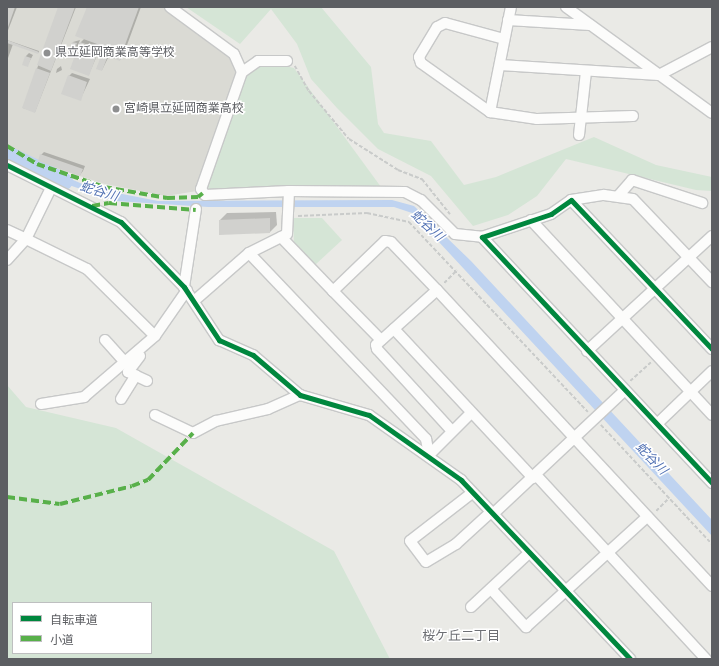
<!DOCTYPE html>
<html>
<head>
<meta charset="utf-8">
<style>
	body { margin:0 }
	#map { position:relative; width:719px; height:666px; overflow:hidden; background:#eaeae6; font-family:"Public Sans","Noto Sans JP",sans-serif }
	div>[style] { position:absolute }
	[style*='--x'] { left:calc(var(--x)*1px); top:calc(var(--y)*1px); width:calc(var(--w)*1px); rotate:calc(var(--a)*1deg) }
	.education>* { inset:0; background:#dadad4 }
	.green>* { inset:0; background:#d5e5d6 }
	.water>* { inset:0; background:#bfd3f0 }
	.shadow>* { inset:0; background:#0003 }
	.river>* { height:17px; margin:-8.5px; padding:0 8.5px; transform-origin:8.5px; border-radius:8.5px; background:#bfd3f0 }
	.building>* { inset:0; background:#d1d1ce }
	.path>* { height:1.5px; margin-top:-0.75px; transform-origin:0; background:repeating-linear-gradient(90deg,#c9cbca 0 4px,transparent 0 6px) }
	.roads { filter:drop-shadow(1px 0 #c7c8c8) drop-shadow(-1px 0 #c7c8c8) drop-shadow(0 1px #c7c8c8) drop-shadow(0 -1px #c7c8c8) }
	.minor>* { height:10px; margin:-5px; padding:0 5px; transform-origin:5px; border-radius:5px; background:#fcfcfb }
	.quiet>* { height:4px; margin-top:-2px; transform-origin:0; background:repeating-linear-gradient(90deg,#58b04a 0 8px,transparent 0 12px) }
	.cycleway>* { height:5px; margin:-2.5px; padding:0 2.5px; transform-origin:2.5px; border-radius:2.5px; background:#00873e }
	.dots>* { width:11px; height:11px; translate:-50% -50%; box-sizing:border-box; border:2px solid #fff; border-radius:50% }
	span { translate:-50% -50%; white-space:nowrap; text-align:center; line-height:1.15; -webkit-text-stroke:3px #fff; paint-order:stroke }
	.poi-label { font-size:12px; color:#5c5e62 }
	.left { translate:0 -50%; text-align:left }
	.water-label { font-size:13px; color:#5272b4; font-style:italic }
	.neighbourhood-label { font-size:13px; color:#6d6f74 }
	.frame { position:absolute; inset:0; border:8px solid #5c5e62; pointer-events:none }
	.legend { position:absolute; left:12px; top:602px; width:140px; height:52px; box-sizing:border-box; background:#fff; border:1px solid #bebfc0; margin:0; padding:5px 7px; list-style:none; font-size:12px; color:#5c5e62 }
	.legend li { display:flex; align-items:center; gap:8px; height:20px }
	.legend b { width:20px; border:1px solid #bebfc0 }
</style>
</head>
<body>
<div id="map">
	<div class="education">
		<div style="clip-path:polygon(7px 7px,164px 7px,230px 57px,238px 74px,197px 191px,166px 196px,105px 184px,38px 163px,7px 144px)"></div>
	</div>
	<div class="green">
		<div style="clip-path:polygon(186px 7px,321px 7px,371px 67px,378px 124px,384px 133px,431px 141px,464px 185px,496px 177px,594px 137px,656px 165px,712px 177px,712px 191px,696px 190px,566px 159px,537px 196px,508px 215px,473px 226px,431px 176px,378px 149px,337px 108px,311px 79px,297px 44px,271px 9px,240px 44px)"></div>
		<div style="clip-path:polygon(272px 63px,294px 68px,381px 187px,210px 190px,206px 185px,245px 72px)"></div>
		<div style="clip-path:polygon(293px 218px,322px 218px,342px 240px,315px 265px,294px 244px)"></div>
		<div style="clip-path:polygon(evenodd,7px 385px,26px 407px,116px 428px,334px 551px,390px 659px,7px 659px,7px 385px,13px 603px,151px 603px,151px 653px,13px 653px,13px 603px)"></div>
	</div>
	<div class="water">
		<div style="clip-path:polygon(7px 152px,92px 188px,158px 201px,392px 200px,414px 206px,471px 261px,712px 520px,712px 536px,412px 213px,394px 207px,208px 207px,116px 201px,60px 182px)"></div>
	</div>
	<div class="shadow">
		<div style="clip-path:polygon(7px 7px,17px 7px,7px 33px)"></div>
		<div style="clip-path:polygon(59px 7px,76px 7px,35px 112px,23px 108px)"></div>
		<div style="clip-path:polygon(87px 7px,141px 7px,123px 56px,120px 60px,109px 56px,102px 70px,101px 57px,113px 48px,102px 44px,89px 74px,78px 50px,69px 55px,73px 42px,80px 40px,78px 45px,85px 38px)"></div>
		<div style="clip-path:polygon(7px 40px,39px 51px,39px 53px,13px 44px,7px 61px)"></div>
		<div style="clip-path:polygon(29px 53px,33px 55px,27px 66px,26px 56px)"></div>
		<div style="clip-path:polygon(61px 66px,62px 70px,56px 73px,57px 69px)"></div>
		<div style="clip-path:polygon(72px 73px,90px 79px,80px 100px,69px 76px)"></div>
		<div style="clip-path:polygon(44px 152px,85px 166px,83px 171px,80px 175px,41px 155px)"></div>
		<div style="clip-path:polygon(276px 212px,277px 225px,270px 232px,220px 220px,227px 213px)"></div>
	</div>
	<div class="river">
		<div style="--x:7;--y:154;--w:63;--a:25.3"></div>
	</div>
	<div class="building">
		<div style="clip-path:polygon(7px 7px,15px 7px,7px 30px)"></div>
		<div style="clip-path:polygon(58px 7px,75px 7px,51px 71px,37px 65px)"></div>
		<div style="clip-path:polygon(87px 7px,139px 7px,122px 53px,75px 36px)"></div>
		<div style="clip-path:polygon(7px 40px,39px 52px,38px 54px,7px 43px)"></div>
		<div style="clip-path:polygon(72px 42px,77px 43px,72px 57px,67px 56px)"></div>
		<div style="clip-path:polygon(80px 42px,99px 49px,89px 76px,70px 69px)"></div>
		<div style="clip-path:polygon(109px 51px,122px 56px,120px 61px,107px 56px)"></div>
		<div style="clip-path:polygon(25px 56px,31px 58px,28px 67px,22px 65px)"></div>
		<div style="clip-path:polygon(101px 56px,107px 58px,102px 71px,96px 69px)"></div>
		<div style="clip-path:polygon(36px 68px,50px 73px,35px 113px,22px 108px)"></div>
		<div style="clip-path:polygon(68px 75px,87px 82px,81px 101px,61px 94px)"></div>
		<div style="clip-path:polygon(40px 154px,83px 169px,80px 176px,38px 161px)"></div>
		<div style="clip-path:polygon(270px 218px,270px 233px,219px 235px,219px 220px)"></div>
	</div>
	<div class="path">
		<div style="--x:295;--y:66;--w:29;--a:61"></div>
		<div style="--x:309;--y:91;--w:62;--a:50.2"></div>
		<div style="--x:349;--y:139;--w:58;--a:32.3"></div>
		<div style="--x:398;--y:170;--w:26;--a:21"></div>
		<div style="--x:422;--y:179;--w:45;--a:51.3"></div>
		<div style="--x:298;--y:216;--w:69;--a:-2.5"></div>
		<div style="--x:367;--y:213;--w:43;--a:12.1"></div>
		<div style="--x:409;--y:222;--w:261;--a:46.7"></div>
		<div style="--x:444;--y:283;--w:18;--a:-45"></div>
		<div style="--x:630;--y:381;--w:28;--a:-42"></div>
		<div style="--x:601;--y:425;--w:163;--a:47"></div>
		<div style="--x:656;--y:511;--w:18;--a:-45"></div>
	</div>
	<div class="roads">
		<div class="minor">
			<div style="--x:170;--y:7;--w:79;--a:36.3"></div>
			<div style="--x:234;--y:54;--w:20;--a:66"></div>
			<div style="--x:566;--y:7;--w:180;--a:36"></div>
			<div style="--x:508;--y:20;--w:82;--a:3.5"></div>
			<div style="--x:504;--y:39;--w:61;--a:-164.8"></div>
			<div style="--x:445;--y:23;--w:9;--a:153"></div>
			<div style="--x:437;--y:27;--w:35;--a:121"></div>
			<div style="--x:419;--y:57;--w:6;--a:72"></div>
			<div style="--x:421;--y:63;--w:85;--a:35.4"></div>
			<div style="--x:490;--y:112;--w:48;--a:8.5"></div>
			<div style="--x:537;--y:119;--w:96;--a:-1.8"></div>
			<div style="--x:287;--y:61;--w:29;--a:180"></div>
			<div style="--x:258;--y:61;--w:19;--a:145"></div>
			<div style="--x:242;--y:72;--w:124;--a:109.3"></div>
			<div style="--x:201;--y:189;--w:7;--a:56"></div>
			<div style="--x:205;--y:195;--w:84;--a:-2.7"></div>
			<div style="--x:289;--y:191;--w:116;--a:0.5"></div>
			<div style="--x:405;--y:192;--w:18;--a:27"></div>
			<div style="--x:421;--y:200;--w:48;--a:45"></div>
			<div style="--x:455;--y:234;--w:27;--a:6"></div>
			<div style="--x:500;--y:65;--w:159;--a:3.6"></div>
			<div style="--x:659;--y:75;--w:60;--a:-27.8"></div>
			<div style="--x:490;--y:112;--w:107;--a:-78.7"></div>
			<div style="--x:579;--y:135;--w:63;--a:-83.7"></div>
			<div style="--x:7;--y:165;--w:127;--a:26.6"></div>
			<div style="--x:121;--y:222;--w:91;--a:45.9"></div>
			<div style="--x:184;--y:287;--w:64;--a:56.6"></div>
			<div style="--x:219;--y:340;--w:37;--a:24"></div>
			<div style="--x:253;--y:355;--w:62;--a:40.4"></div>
			<div style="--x:300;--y:395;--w:72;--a:16.2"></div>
			<div style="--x:369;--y:415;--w:113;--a:35.2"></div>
			<div style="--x:461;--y:480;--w:246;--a:46.6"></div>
			<div style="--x:619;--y:195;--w:20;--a:-49"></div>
			<div style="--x:632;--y:180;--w:74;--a:18.2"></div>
			<div style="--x:571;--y:200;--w:33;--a:-9"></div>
			<div style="--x:604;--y:195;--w:29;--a:8"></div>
			<div style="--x:633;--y:199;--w:115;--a:46.4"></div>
			<div style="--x:531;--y:220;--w:266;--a:47.1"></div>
			<div style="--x:7;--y:230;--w:21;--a:25"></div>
			<div style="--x:26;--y:239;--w:57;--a:-63.9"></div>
			<div style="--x:281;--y:237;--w:75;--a:46.1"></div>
			<div style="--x:249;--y:253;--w:257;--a:46.4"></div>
			<div style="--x:426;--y:439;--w:16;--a:79"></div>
			<div style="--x:7;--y:260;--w:28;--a:-48"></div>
			<div style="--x:26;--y:239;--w:68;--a:26.2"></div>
			<div style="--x:87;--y:269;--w:95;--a:44.6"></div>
			<div style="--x:155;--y:336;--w:56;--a:-55.2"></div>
			<div style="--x:184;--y:287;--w:79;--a:-81.3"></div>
			<div style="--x:437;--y:290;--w:404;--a:47.1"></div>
			<div style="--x:194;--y:301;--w:73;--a:-41.1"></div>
			<div style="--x:249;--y:253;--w:42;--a:-26.6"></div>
			<div style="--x:287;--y:234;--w:43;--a:-87.3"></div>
			<div style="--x:394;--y:329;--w:204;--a:47"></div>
			<div style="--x:105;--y:340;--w:31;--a:48"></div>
			<div style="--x:381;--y:340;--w:69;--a:-134.4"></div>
			<div style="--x:333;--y:291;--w:72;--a:-43.9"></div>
			<div style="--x:385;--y:241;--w:6;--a:9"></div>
			<div style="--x:391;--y:242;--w:66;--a:46.2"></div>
			<div style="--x:437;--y:290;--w:82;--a:138"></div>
			<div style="--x:376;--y:345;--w:4;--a:76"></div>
			<div style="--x:377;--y:349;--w:110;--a:47.6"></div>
			<div style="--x:712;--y:349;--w:205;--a:-133.4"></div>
			<div style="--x:571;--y:200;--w:24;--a:145"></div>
			<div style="--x:551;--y:214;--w:73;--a:161.6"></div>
			<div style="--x:482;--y:237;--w:337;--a:46.9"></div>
			<div style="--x:587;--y:351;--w:170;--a:-42.6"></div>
			<div style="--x:140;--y:356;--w:20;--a:127"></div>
			<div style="--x:128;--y:372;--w:21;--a:25"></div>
			<div style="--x:121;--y:399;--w:28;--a:-58"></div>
			<div style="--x:41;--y:404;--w:44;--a:-9.2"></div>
			<div style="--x:84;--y:397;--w:94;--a:-40.7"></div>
			<div style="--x:155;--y:415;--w:42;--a:25.3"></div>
			<div style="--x:193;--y:433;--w:26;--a:-28"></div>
			<div style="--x:216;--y:421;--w:53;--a:-13"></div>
			<div style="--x:268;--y:409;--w:35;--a:-24"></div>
			<div style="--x:657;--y:424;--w:76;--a:-43.9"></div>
			<div style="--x:429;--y:455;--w:59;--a:-45"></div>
			<div style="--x:536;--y:475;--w:251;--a:47.3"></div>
			<div style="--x:472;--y:493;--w:78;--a:142.3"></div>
			<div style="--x:410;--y:541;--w:26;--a:53"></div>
			<div style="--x:426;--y:562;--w:35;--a:-31"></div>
			<div style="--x:456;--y:544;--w:47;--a:-42.4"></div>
			<div style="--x:493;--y:514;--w:181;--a:-43.2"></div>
			<div style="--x:491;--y:589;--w:52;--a:47.4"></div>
			<div style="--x:526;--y:627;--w:164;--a:-42.3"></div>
			<div style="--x:471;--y:607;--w:79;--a:-43"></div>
		</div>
	</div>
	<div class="quiet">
		<div style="--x:7;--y:146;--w:35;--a:31"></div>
		<div style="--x:37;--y:164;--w:71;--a:18.9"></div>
		<div style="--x:104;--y:187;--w:64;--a:9.9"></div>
		<div style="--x:167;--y:198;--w:31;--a:-2"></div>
		<div style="--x:198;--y:197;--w:6;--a:-39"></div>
		<div style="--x:92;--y:206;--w:17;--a:-10"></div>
		<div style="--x:109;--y:203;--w:87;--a:4.6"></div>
		<div style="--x:7;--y:497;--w:53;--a:7.5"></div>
		<div style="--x:60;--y:504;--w:74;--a:-14"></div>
		<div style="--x:132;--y:486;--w:17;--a:-21"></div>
		<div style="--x:148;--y:480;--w:65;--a:-46.2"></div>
	</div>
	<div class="cycleway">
		<div style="--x:7;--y:165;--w:127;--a:26.6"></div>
		<div style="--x:121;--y:222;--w:91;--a:45.9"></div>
		<div style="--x:184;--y:287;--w:64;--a:56.6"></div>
		<div style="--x:219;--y:340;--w:37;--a:24"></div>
		<div style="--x:253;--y:355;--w:62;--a:40.4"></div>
		<div style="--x:300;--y:395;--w:72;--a:16.2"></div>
		<div style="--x:369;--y:415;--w:113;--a:35.2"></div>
		<div style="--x:461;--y:480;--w:246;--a:46.6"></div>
		<div style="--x:712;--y:349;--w:205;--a:-133.4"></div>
		<div style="--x:571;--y:200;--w:24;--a:145"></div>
		<div style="--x:551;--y:214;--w:73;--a:161.6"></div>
		<div style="--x:482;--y:237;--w:337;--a:46.9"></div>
	</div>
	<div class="dots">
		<div style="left:47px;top:53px;background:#8e8f90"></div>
		<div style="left:116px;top:109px;background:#8e8f90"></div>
	</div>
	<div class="poi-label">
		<span class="left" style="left:55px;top:53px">県立延岡商業高等学校</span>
		<span class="left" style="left:124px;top:109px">宮崎県立延岡商業高校</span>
	</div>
	<div class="water-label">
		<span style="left:99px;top:192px;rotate:17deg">蛇谷川</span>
		<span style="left:427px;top:226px;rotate:42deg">蛇谷川</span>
		<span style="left:651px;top:459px;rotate:46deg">蛇谷川</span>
	</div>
	<div class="neighbourhood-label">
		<span style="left:461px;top:636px">桜ケ丘二丁目</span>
	</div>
	<div class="frame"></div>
	<ul class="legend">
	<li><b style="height:5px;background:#00873e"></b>自転車道</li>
	<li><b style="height:5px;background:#58b04a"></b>小道</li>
	</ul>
</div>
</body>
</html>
